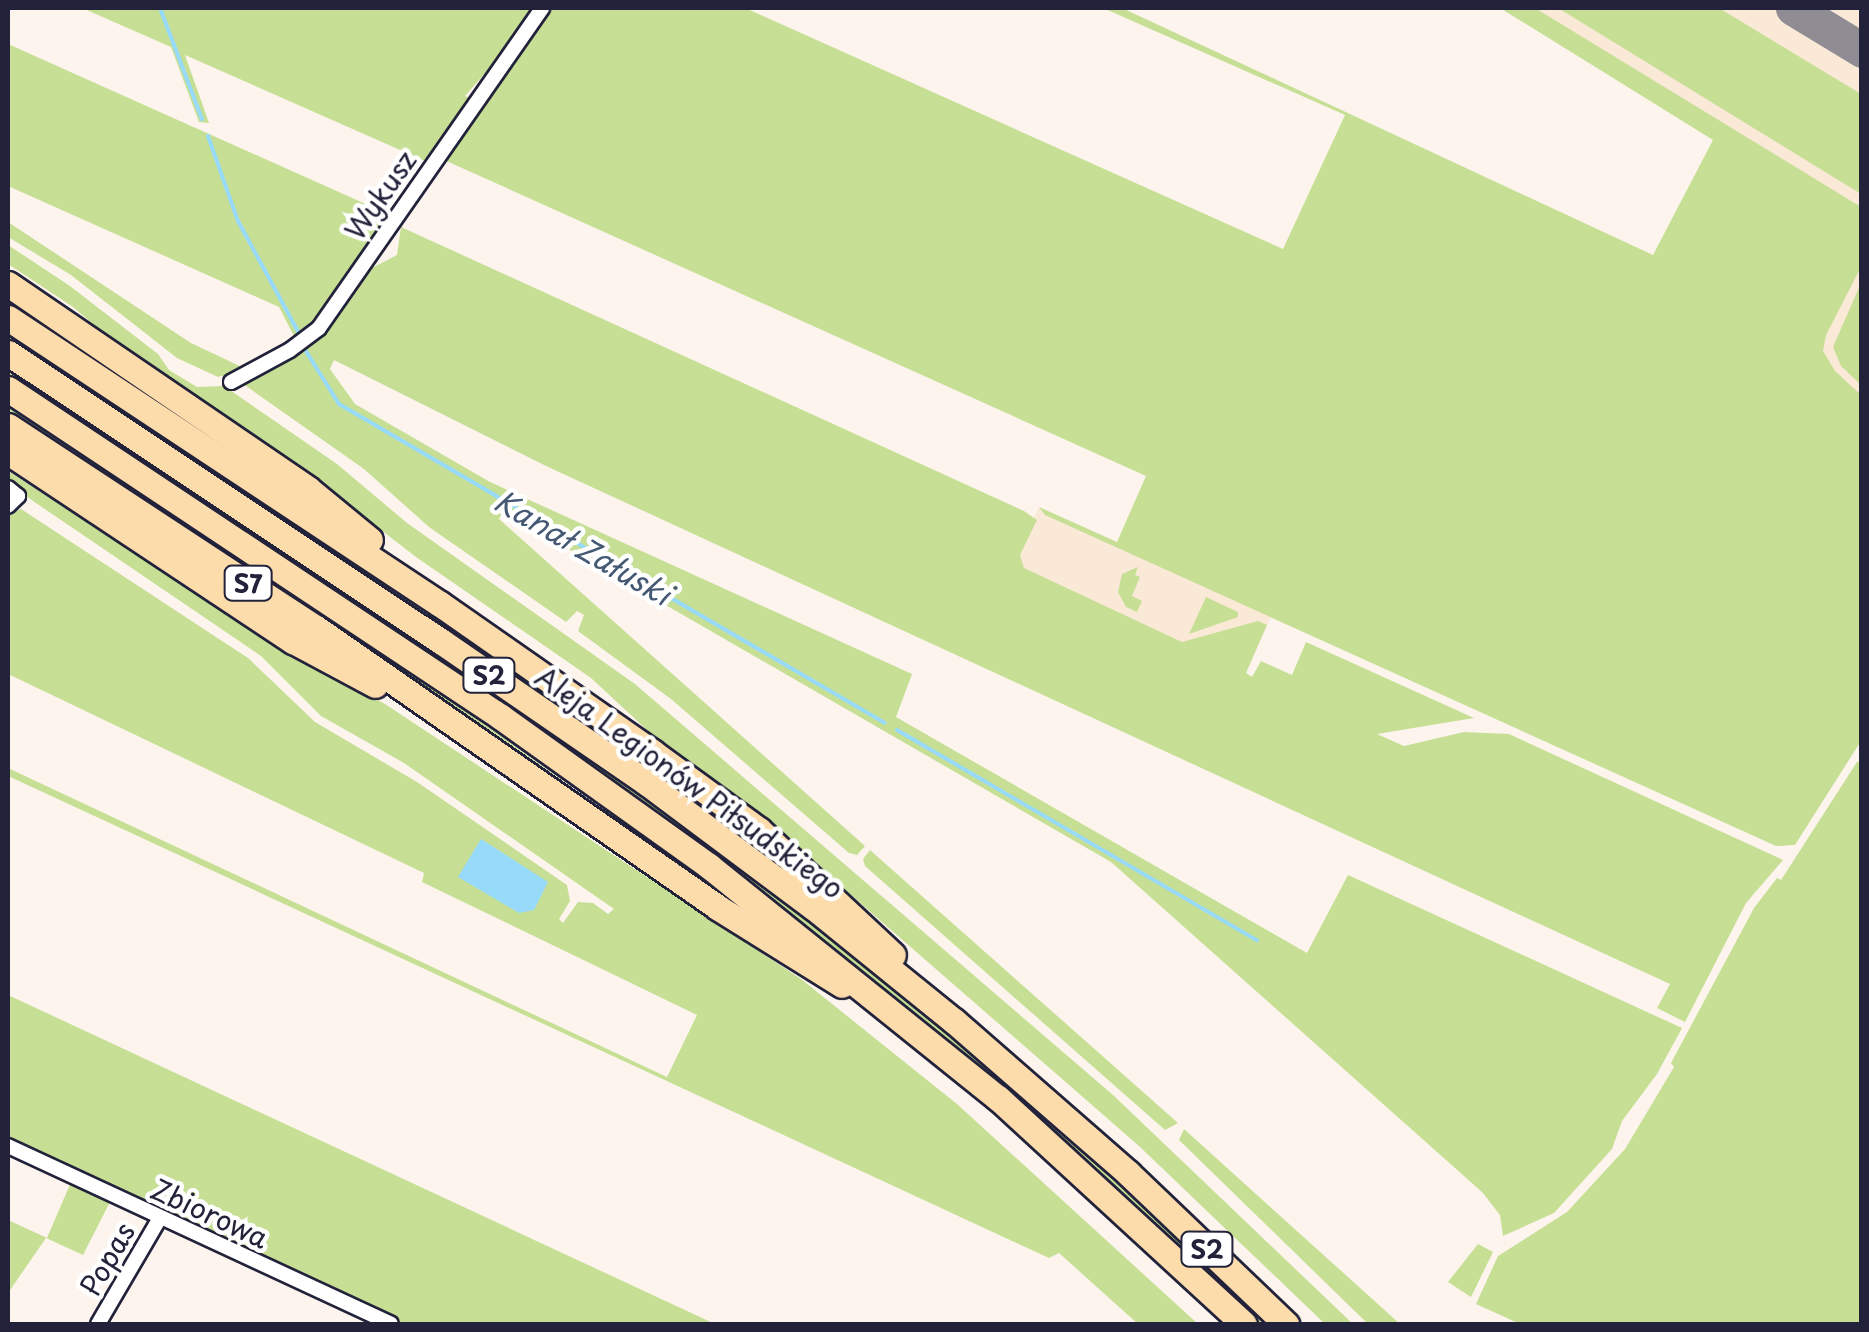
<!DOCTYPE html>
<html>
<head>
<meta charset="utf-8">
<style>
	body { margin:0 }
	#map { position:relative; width:1869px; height:1332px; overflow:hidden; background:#fdf5ed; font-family:"Playpen Sans",sans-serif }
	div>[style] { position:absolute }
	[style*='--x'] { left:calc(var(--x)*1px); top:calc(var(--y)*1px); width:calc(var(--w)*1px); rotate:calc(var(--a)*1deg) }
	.built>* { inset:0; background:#fae9d7 }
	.green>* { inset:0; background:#c6df95 }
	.water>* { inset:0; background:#97daf9 }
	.stream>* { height:4px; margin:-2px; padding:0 2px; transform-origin:2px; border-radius:2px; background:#97daf9 }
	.taxiway>* { height:35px; margin:-17.5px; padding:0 17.5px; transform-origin:17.5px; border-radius:17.5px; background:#908c94 }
	.roads { filter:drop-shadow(2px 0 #22223b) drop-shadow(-2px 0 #22223b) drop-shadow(0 2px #22223b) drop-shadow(0 -2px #22223b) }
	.minor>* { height:14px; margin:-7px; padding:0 7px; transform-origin:7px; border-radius:7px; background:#fff }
	.motorway>* { height:25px; margin:-12.5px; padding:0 12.5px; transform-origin:12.5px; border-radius:12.5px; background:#fddcac }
	span { translate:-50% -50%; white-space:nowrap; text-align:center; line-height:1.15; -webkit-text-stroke:9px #fff; paint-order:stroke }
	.shield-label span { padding:2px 8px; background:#fff; border:2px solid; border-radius:8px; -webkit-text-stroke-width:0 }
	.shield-label { font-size:25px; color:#22223b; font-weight:700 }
	.street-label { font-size:28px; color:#22223b }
	.water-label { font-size:30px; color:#455974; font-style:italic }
	.frame { position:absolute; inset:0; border:10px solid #22223b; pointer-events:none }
</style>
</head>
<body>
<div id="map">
	<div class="built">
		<div style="clip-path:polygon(1502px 8px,1861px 8px,1861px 229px)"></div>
		<div style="clip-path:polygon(1861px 247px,1861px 408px,1805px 356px)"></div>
		<div style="clip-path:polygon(1039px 507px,1272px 614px,1246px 673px,1011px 565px)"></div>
	</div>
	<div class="green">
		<div style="clip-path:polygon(82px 8px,531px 8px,500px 56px,465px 96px,471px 99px,425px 161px,185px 55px,209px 123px,199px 122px,171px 47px)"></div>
		<div style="clip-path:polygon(550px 8px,745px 8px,1283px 249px,1345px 115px,1103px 8px,1122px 8px,1653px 255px,1713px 140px,1500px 8px,1535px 8px,1861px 207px,1861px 267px,1826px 335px,1823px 351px,1835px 371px,1861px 395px,1861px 741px,1795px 845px,1776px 846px,1045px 515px,1039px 507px,1117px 542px,1146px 476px,442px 159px)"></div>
		<div style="clip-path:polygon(1558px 8px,1719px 8px,1861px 94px,1861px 194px)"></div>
		<div style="clip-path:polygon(8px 44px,388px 214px,308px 334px,296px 340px,279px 307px,8px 186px)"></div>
		<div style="clip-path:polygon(8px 222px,191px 343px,246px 369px,218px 377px,177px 358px,71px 275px,8px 237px)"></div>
		<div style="clip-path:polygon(401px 227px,1024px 511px,1037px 520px,1020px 555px,1024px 568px,1182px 642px,1258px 621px,1267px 625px,1246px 673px,1252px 677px,1261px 661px,1292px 675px,1306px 642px,1474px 718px,1377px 734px,1404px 746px,1464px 732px,1509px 734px,1783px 860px,1746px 903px,1685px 1022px,1657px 1008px,1670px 984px,546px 466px,334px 360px,330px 369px,355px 404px,490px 482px,912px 674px,896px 717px,1307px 953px,1348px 875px,1682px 1028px,1657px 1074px,1622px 1121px,1612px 1149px,1554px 1213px,1503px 1236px,1500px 1215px,1482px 1192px,1111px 862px,503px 511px,499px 519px,865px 846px,857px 855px,849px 853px,671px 699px,578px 631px,584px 615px,577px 611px,566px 622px,429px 527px,364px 469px,246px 386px,243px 382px,333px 319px,368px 270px,397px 255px)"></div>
		<div style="clip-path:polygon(8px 245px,70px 286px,158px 354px,169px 370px,197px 387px,224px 386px,337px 464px,407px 523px,635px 684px,1113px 1095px,1353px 1324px,1325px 1324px,1139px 1146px,797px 848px,660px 742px,591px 678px,416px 557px,336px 495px,132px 357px,73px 307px,8px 264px)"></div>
		<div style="clip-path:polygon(1861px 283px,1861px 385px,1841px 366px,1833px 347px)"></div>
		<div style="clip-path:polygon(8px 328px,351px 553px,754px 836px,784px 866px,571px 711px,8px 335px)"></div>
		<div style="clip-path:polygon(8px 367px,574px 745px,779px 897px,1002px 1077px,1270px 1324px,1260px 1324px,997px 1083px,775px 903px,660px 818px,8px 376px)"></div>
		<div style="clip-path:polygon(8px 407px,477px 719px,747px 914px,8px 415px)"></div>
		<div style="clip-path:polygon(8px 471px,283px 649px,385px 704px,801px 979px,957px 1104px,1198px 1324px,1138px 1324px,1059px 1253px,1049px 1258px,8px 776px,8px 768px,667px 1077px,697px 1015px,422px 882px,424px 873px,8px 674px,8px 515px,21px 509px,248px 658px,315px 722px,417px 782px,567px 885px,570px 901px,559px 919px,563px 923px,578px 902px,593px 903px,608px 914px,614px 909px,404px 763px,321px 716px,261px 656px,8px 484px)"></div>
		<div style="clip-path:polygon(1138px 567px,1135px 575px,1140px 577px,1132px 596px,1142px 601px,1137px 612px,1126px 607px,1118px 592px,1122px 574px)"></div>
		<div style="clip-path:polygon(1206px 597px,1238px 612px,1238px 617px,1189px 634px)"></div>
		<div style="clip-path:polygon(1857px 762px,1861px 762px,1861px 1324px,1520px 1324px,1476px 1304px,1498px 1256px,1567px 1212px,1625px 1149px,1674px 1067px,1671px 1063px,1754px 908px,1777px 878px,1781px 880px)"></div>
		<div style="clip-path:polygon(870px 850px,1178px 1123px,1165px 1130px,865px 866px,863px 859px)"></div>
		<div style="clip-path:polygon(8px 995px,715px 1324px,402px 1324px,8px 1140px)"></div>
		<div style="clip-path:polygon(1184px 1129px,1400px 1324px,1368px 1324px,1179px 1140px)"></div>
		<div style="clip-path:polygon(71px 1182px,111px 1200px,83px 1255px,46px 1238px,8px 1293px,8px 1220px,47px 1238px)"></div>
		<div style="clip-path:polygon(1478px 1244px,1493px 1252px,1471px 1297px,1448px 1282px)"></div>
	</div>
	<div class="water">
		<div style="clip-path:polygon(481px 839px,548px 882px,534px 910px,519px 913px,458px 877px)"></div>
	</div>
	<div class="stream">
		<div style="--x:160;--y:8;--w:119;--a:69.3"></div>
		<div style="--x:208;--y:136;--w:90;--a:70.6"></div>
		<div style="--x:238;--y:221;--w:130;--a:61.5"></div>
		<div style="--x:304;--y:348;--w:66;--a:58"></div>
		<div style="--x:339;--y:404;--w:632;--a:30.3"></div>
		<div style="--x:897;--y:730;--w:417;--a:30.3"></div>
	</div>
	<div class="taxiway">
		<div style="--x:1793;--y:8;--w:81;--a:31.3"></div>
	</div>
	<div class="roads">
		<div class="minor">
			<div style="--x:231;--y:382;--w:67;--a:-28.5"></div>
			<div style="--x:290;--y:350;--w:36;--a:-37"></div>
			<div style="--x:319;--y:328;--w:390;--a:-55.1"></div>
			<div style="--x:8;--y:488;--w:13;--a:39"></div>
			<div style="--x:18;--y:496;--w:14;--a:135"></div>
			<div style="--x:8;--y:1146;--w:422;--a:24.9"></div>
			<div style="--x:98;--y:1324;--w:123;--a:-59.7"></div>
		</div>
		<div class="motorway">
			<div style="--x:8;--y:284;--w:363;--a:34.3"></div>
			<div style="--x:308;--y:489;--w:80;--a:39.4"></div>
			<div style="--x:8;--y:318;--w:518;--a:33.51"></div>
			<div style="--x:440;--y:604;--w:259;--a:34.9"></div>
			<div style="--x:652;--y:752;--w:132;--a:36.1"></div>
			<div style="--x:759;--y:830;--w:183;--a:43"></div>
			<div style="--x:8;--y:353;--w:521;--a:33.66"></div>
			<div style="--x:442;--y:642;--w:249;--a:34.5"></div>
			<div style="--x:647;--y:783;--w:207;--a:36.8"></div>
			<div style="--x:813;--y:907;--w:181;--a:39"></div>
			<div style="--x:954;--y:1021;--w:231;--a:41.1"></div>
			<div style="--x:1128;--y:1173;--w:219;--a:43.7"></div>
			<div style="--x:8;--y:389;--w:592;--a:33.64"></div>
			<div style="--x:501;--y:717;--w:256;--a:35.6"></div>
			<div style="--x:709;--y:866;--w:371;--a:38.8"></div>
			<div style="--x:998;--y:1098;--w:334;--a:42.6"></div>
			<div style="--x:8;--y:426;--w:368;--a:33.3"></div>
			<div style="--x:316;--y:628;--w:489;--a:34.8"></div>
			<div style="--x:717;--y:907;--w:147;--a:32"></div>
			<div style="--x:8;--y:452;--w:342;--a:33.6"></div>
			<div style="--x:293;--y:641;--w:93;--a:28.2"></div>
		</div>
	</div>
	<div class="shield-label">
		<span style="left:248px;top:583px">S7</span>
		<span style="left:489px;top:675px">S2</span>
		<span style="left:1207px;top:1249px">S2</span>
	</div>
	<div class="street-label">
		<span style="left:380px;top:195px;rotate:-55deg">Wykusz</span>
		<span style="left:690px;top:782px;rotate:36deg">Aleja Legionów Piłsudskiego</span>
		<span style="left:210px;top:1213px;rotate:25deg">Zbiorowa</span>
		<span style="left:107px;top:1259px;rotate:-60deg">Popas</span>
	</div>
	<div class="water-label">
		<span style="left:583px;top:547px;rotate:30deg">Kanał Załuski</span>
	</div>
	<div class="frame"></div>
</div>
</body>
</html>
